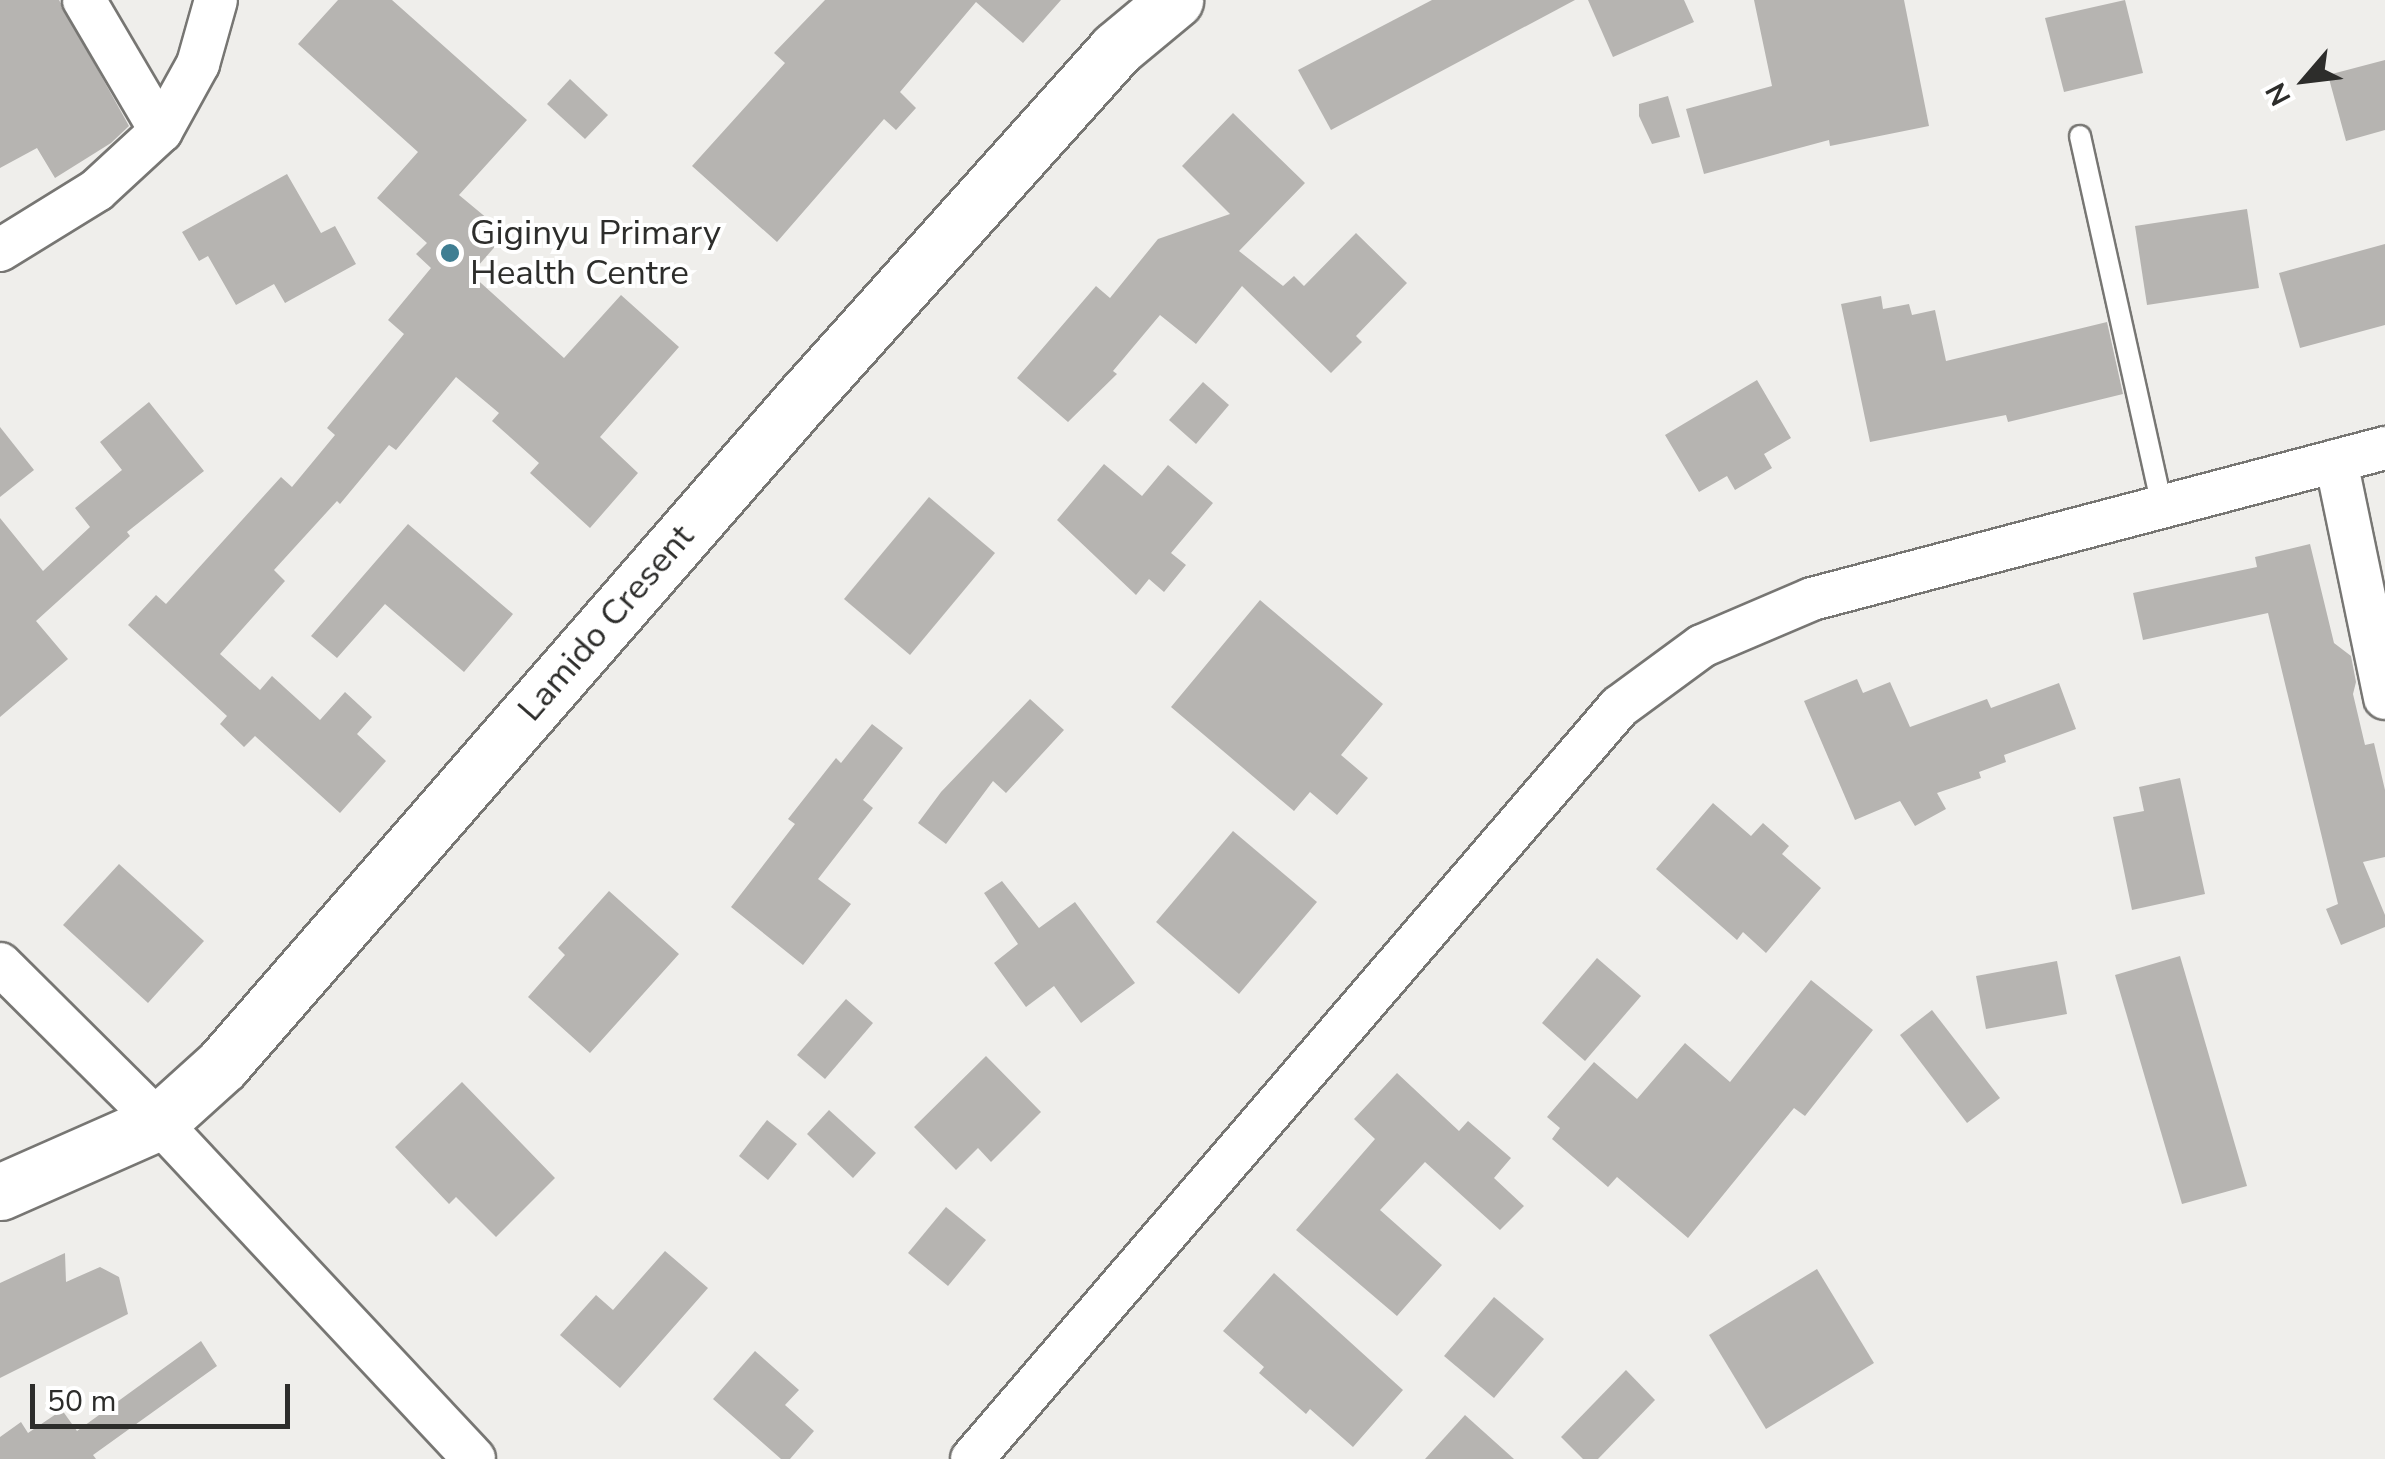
<!DOCTYPE html>
<html>
<head>
<meta charset="utf-8">
<style>
	body { margin:0 }
	#map { position:relative; width:2385px; height:1459px; overflow:hidden; background:#efeeeb; font-family:"Nunito Sans",sans-serif }
	div>[style] { position:absolute }
	[style*='--x'] { left:calc(var(--x)*1px); top:calc(var(--y)*1px); width:calc(var(--w)*1px); rotate:calc(var(--a)*1deg) }
	.building>* { inset:0; background:#b6b4b1 }
	.roads { filter:drop-shadow(2px 0 #777673) drop-shadow(-2px 0 #777673) drop-shadow(0 2px #777673) drop-shadow(0 -2px #777673) }
	.lane>* { height:20px; margin:-10px; padding:0 10px; transform-origin:10px; border-radius:10px; background:#fff }
	.street>* { height:42px; margin:-21px; padding:0 21px; transform-origin:21px; border-radius:21px; background:#fff }
	.secondary>* { height:55px; margin:-27.5px; padding:0 27.5px; transform-origin:27.5px; border-radius:27.5px; background:#fff }
	.dots>* { width:28px; height:28px; translate:-50% -50%; box-sizing:border-box; border:5px solid #fff; border-radius:50% }
	span { translate:-50% -50%; white-space:nowrap; text-align:center; line-height:1.15; -webkit-text-stroke:8px #fff; paint-order:stroke }
	.poi-label { font-size:35px; color:#2d2d2b }
	.left { translate:0 -50%; text-align:left }
	.street-label { font-size:35px; color:#2d2d2b }
	.north { position:absolute; left:2255px; top:30px; width:100px; height:100px; -webkit-text-stroke:8px #fff; paint-order:stroke; rotate:242deg; font-size:28px; font-weight:700; line-height:40px; text-align:center; color:#2d2d2b }
	.north::after { content:''; display:block; margin:auto; width:35px; height:45px; background:#2d2d2b; clip-path:polygon(50% 0,100% 100%,50% 72%,0 100%) }
	.scale { position:absolute; left:30px; top:1384px; width:260px; height:45px; box-sizing:border-box; border:5px solid #2d2d2b; border-top:0; padding-left:12px; font-size:30px; line-height:35px; white-space:nowrap; color:#2d2d2b; -webkit-text-stroke:8px #fff; paint-order:stroke }
</style>
</head>
<body>
<div id="map">
	<div class="building">
		<div style="clip-path:polygon(0 0,59px 0,129px 126px,111px 143px,55px 178px,37px 148px,0 168px)"></div>
		<div style="clip-path:polygon(338px 0,392px 0,527px 120px,459px 195px,506px 234px,471px 274px,564px 358px,621px 295px,679px 347px,600px 437px,638px 473px,590px 528px,530px 473px,539px 463px,492px 421px,499px 413px,456px 377px,396px 450px,389px 445px,340px 504px,337px 501px,274px 570px,285px 581px,220px 654px,260px 690px,272px 676px,320px 720px,345px 692px,372px 717px,357px 734px,386px 761px,340px 813px,255px 736px,244px 747px,220px 724px,227px 716px,128px 625px,156px 595px,166px 604px,281px 477px,292px 487px,335px 435px,327px 428px,404px 334px,388px 320px,431px 268px,416px 254px,427px 243px,377px 198px,418px 152px,298px 44px)"></div>
		<div style="clip-path:polygon(825px 0,1061px 0,1023px 43px,976px 2px,900px 92px,916px 108px,896px 130px,884px 119px,777px 242px,692px 166px,785px 63px,774px 53px)"></div>
		<div style="clip-path:polygon(1432px 0,1575px 0,1331px 130px,1298px 70px)"></div>
		<div style="clip-path:polygon(1588px 0,1684px 0,1694px 22px,1613px 57px)"></div>
		<div style="clip-path:polygon(1754px 0,1904px 0,1929px 126px,1830px 146px,1829px 140px,1704px 174px,1686px 109px,1772px 86px)"></div>
		<div style="clip-path:polygon(2125px 0,2143px 73px,2064px 92px,2045px 18px)"></div>
		<div style="clip-path:polygon(2385px 60px,2385px 130px,2346px 141px,2328px 75px)"></div>
		<div style="clip-path:polygon(570px 79px,608px 115px,585px 139px,547px 104px)"></div>
		<div style="clip-path:polygon(1668px 96px,1680px 137px,1652px 144px,1639px 116px,1639px 104px)"></div>
		<div style="clip-path:polygon(1233px 113px,1305px 183px,1239px 251px,1283px 286px,1294px 276px,1304px 286px,1356px 233px,1407px 283px,1356px 336px,1362px 342px,1331px 373px,1242px 286px,1196px 344px,1160px 315px,1113px 371px,1117px 374px,1068px 422px,1017px 378px,1096px 286px,1110px 298px,1158px 239px,1230px 214px,1182px 166px)"></div>
		<div style="clip-path:polygon(287px 174px,321px 233px,335px 226px,356px 264px,285px 303px,274px 284px,236px 305px,208px 256px,199px 261px,182px 232px)"></div>
		<div style="clip-path:polygon(2247px 209px,2259px 288px,2147px 305px,2135px 226px)"></div>
		<div style="clip-path:polygon(2385px 244px,2385px 325px,2300px 348px,2279px 273px)"></div>
		<div style="clip-path:polygon(1881px 296px,1883px 309px,1909px 304px,1912px 315px,1935px 310px,1946px 361px,2107px 322px,2123px 394px,2008px 422px,2006px 415px,1870px 442px,1841px 304px)"></div>
		<div style="clip-path:polygon(1757px 380px,1791px 438px,1764px 454px,1772px 468px,1735px 490px,1727px 476px,1699px 492px,1665px 435px)"></div>
		<div style="clip-path:polygon(1203px 382px,1229px 405px,1196px 444px,1169px 420px)"></div>
		<div style="clip-path:polygon(149px 402px,204px 471px,127px 532px,130px 536px,36px 621px,68px 659px,0 717px,0 518px,43px 571px,90px 527px,75px 508px,122px 470px,100px 442px)"></div>
		<div style="clip-path:polygon(0 427px,34px 470px,0 497px)"></div>
		<div style="clip-path:polygon(1104px 464px,1142px 496px,1168px 465px,1213px 503px,1171px 553px,1186px 565px,1164px 592px,1149px 579px,1136px 595px,1057px 520px)"></div>
		<div style="clip-path:polygon(929px 497px,995px 553px,910px 655px,844px 599px)"></div>
		<div style="clip-path:polygon(408px 524px,513px 614px,464px 672px,385px 604px,337px 658px,311px 636px)"></div>
		<div style="clip-path:polygon(2310px 544px,2334px 643px,2351px 656px,2356px 682px,2353px 694px,2365px 745px,2374px 743px,2385px 790px,2385px 857px,2363px 862px,2385px 915px,2385px 927px,2341px 945px,2326px 909px,2338px 904px,2268px 613px,2143px 640px,2133px 593px,2257px 567px,2255px 557px)"></div>
		<div style="clip-path:polygon(1260px 600px,1383px 704px,1341px 755px,1368px 778px,1337px 815px,1310px 792px,1294px 811px,1171px 707px)"></div>
		<div style="clip-path:polygon(1857px 679px,1863px 693px,1890px 682px,1910px 727px,1987px 699px,1991px 708px,2059px 683px,2076px 729px,2004px 755px,2006px 762px,1979px 772px,1981px 778px,1937px 793px,1946px 809px,1915px 826px,1900px 801px,1855px 820px,1804px 701px)"></div>
		<div style="clip-path:polygon(1030px 699px,1064px 730px,1006px 793px,993px 781px,946px 844px,918px 823px,941px 792px)"></div>
		<div style="clip-path:polygon(872px 724px,903px 748px,863px 800px,873px 808px,818px 879px,851px 904px,803px 965px,731px 907px,795px 824px,788px 819px,836px 758px,841px 763px)"></div>
		<div style="clip-path:polygon(2180px 778px,2205px 894px,2132px 910px,2113px 817px,2144px 811px,2139px 787px)"></div>
		<div style="clip-path:polygon(1713px 803px,1751px 836px,1763px 823px,1789px 846px,1782px 854px,1821px 888px,1766px 953px,1743px 932px,1737px 940px,1656px 869px)"></div>
		<div style="clip-path:polygon(1233px 831px,1317px 902px,1239px 994px,1156px 922px)"></div>
		<div style="clip-path:polygon(119px 864px,204px 941px,148px 1003px,63px 925px)"></div>
		<div style="clip-path:polygon(1002px 881px,1039px 928px,1075px 902px,1135px 983px,1081px 1023px,1054px 986px,1026px 1007px,994px 963px,1018px 944px,984px 893px)"></div>
		<div style="clip-path:polygon(609px 891px,679px 954px,590px 1053px,528px 997px,565px 955px,558px 948px)"></div>
		<div style="clip-path:polygon(2180px 956px,2247px 1186px,2182px 1204px,2115px 975px)"></div>
		<div style="clip-path:polygon(1597px 958px,1641px 996px,1585px 1061px,1542px 1023px)"></div>
		<div style="clip-path:polygon(2057px 961px,2067px 1014px,1986px 1029px,1976px 976px)"></div>
		<div style="clip-path:polygon(1811px 980px,1873px 1030px,1805px 1116px,1794px 1108px,1688px 1238px,1617px 1177px,1608px 1187px,1552px 1139px,1560px 1128px,1547px 1117px,1594px 1062px,1637px 1099px,1685px 1043px,1730px 1082px)"></div>
		<div style="clip-path:polygon(846px 999px,873px 1023px,825px 1079px,797px 1055px)"></div>
		<div style="clip-path:polygon(1932px 1010px,2000px 1098px,1967px 1123px,1900px 1035px)"></div>
		<div style="clip-path:polygon(986px 1056px,1041px 1112px,991px 1162px,978px 1148px,956px 1170px,914px 1127px)"></div>
		<div style="clip-path:polygon(1397px 1073px,1459px 1131px,1468px 1121px,1511px 1158px,1494px 1178px,1524px 1206px,1500px 1230px,1425px 1162px,1380px 1210px,1442px 1265px,1397px 1316px,1296px 1230px,1375px 1139px,1354px 1119px)"></div>
		<div style="clip-path:polygon(462px 1082px,555px 1178px,496px 1237px,456px 1197px,449px 1204px,395px 1147px)"></div>
		<div style="clip-path:polygon(829px 1110px,876px 1153px,853px 1178px,807px 1134px)"></div>
		<div style="clip-path:polygon(767px 1120px,797px 1144px,768px 1180px,739px 1156px)"></div>
		<div style="clip-path:polygon(946px 1207px,986px 1240px,948px 1286px,908px 1253px)"></div>
		<div style="clip-path:polygon(665px 1251px,708px 1288px,620px 1388px,560px 1335px,596px 1295px,613px 1310px)"></div>
		<div style="clip-path:polygon(65px 1253px,66px 1282px,100px 1267px,119px 1277px,128px 1314px,0 1378px,0 1283px)"></div>
		<div style="clip-path:polygon(1817px 1269px,1874px 1363px,1766px 1429px,1709px 1335px)"></div>
		<div style="clip-path:polygon(1274px 1273px,1403px 1390px,1353px 1447px,1310px 1409px,1306px 1414px,1259px 1373px,1264px 1367px,1223px 1331px)"></div>
		<div style="clip-path:polygon(1494px 1297px,1544px 1339px,1494px 1398px,1444px 1356px)"></div>
		<div style="clip-path:polygon(201px 1341px,217px 1366px,93px 1455px,96px 1459px,0 1459px,0 1437px,21px 1422px,28px 1433px,62px 1410px,77px 1431px)"></div>
		<div style="clip-path:polygon(755px 1351px,799px 1390px,785px 1405px,814px 1431px,790px 1459px,781px 1459px,713px 1399px)"></div>
		<div style="clip-path:polygon(1626px 1370px,1655px 1400px,1598px 1459px,1583px 1459px,1561px 1437px)"></div>
		<div style="clip-path:polygon(1465px 1415px,1514px 1459px,1425px 1459px)"></div>
	</div>
	<div class="roads">
		<div class="lane">
			<div style="--x:2080;--y:136;--w:379;--a:77.5"></div>
		</div>
		<div class="street">
			<div style="--x:84;--y:0;--w:152;--a:59.6"></div>
			<div style="--x:0;--y:250;--w:114;--a:-31.7"></div>
			<div style="--x:97;--y:190;--w:87;--a:-42.7"></div>
			<div style="--x:161;--y:131;--w:77;--a:-61.1"></div>
			<div style="--x:198;--y:64;--w:66;--a:-74.3"></div>
			<div style="--x:2336;--y:461;--w:242;--a:78.3"></div>
			<div style="--x:0;--y:964;--w:224;--a:44.8"></div>
			<div style="--x:159;--y:1122;--w:461;--a:46.9"></div>
			<div style="--x:972;--y:1459;--w:992;--a:-49.29"></div>
			<div style="--x:1619;--y:707;--w:103;--a:-36.3"></div>
			<div style="--x:1702;--y:646;--w:120;--a:-23.1"></div>
			<div style="--x:1812;--y:599;--w:593;--a:-14.76"></div>
		</div>
		<div class="secondary">
			<div style="--x:0;--y:1192;--w:174;--a:-23.8"></div>
			<div style="--x:159;--y:1122;--w:85;--a:-42.1"></div>
			<div style="--x:222;--y:1065;--w:886;--a:-48.94"></div>
			<div style="--x:804;--y:397;--w:467;--a:-48.1"></div>
			<div style="--x:1116;--y:49;--w:77;--a:-39.7"></div>
		</div>
	</div>
	<div class="dots">
		<div style="left:450px;top:253px;background:#3f7e92"></div>
	</div>
	<div class="poi-label">
		<span class="left" style="left:470px;top:253px">Giginyu Primary<br>Health Centre</span>
	</div>
	<div class="street-label">
		<span style="left:606px;top:623px;rotate:-49deg">Lamido Cresent</span>
	</div>
	<div class="north">N</div>
	<div class="scale">50 m</div>
</div>
</body>
</html>
